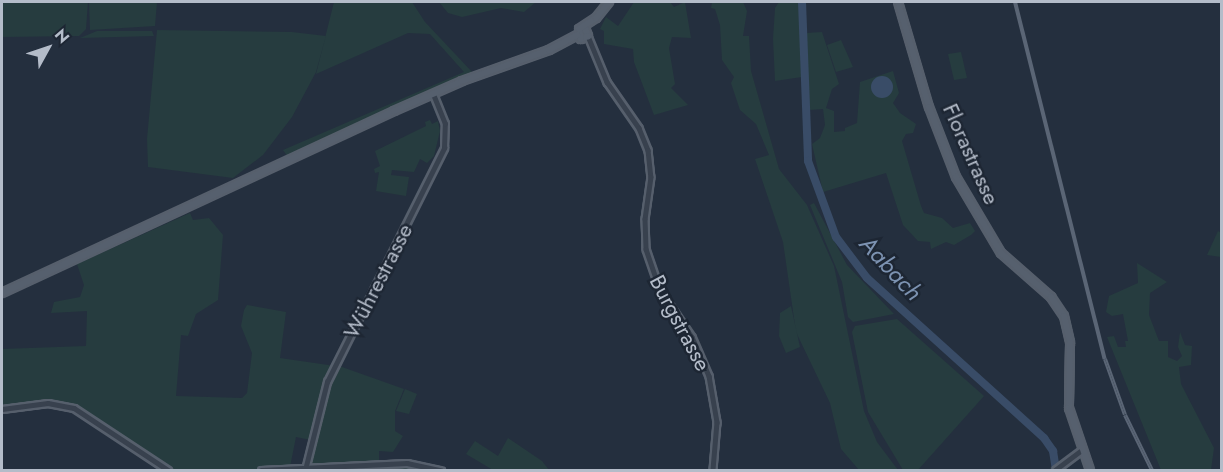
<!DOCTYPE html>
<html>
<head>
<meta charset="utf-8">
<style>
	body { margin:0 }
	#map { position:relative; width:1223px; height:472px; overflow:hidden; background:#242f3e; font-family:Jost,sans-serif }
	div>[style] { position:absolute }
	[style*='--x'] { left:calc(var(--x)*1px); top:calc(var(--y)*1px); width:calc(var(--w)*1px); rotate:calc(var(--a)*1deg) }
	.green>* { inset:0; background:#263c3f }
	.water>* { inset:0; background:#394c67 }
	.round { border-radius:50% }
	.river>* { height:8px; margin:-4px; padding:0 4px; transform-origin:4px; border-radius:4px; background:#394c67 }
	.roads { filter:drop-shadow(2px 0 #565f6c) drop-shadow(-2px 0 #565f6c) drop-shadow(0 2px #565f6c) drop-shadow(0 -2px #565f6c) }
	.minor>* { height:4.5px; margin:-2.25px; padding:0 2.25px; transform-origin:2.25px; border-radius:2.25px; background:#38414e }
	.major>* { height:6px; margin:-3px; padding:0 3px; transform-origin:3px; border-radius:3px; background:#56606e }
	.rail>* { height:4px; margin-top:-2px; transform-origin:0; background:repeating-linear-gradient(90deg,#1d2633 0 4.5px,#5a6575 0 9px); box-sizing:border-box; border-block:2px solid #5a6575 }
	span { translate:-50% -50%; white-space:nowrap; text-align:center; line-height:1.15; -webkit-text-stroke:5px #1d2633; paint-order:stroke }
	.street-label { font-size:22px; color:#b4bcc9 }
	.water-label { font-size:24px; color:#7c92b1; font-style:italic }
	.frame { position:absolute; inset:0; border:3px solid #b4bcc9; pointer-events:none }
	.north { position:absolute; left:18px; top:18px; width:60px; height:60px; -webkit-text-stroke:4px #1d2633; paint-order:stroke; rotate:50deg; font-size:16px; font-weight:700; line-height:24px; text-align:center; color:#b4bcc9 }
	.north::after { content:''; display:block; margin:auto; width:21px; height:27px; background:#b4bcc9; clip-path:polygon(50% 0,100% 100%,50% 72%,0 100%) }
</style>
</head>
<body>
<div id="map">
	<div class="green">
		<div style="clip-path:polygon(2px 2px,88px 2px,86px 29px,79px 36px,2px 37px)"></div>
		<div style="clip-path:polygon(89px 2px,157px 2px,155px 26px,90px 30px)"></div>
		<div style="clip-path:polygon(334px 2px,412px 2px,425px 22px,473px 73px,288px 157px,283px 150px,464px 72px,430px 34px,408px 33px,316px 74px)"></div>
		<div style="clip-path:polygon(439px 2px,536px 2px,524px 12px,501px 8px,462px 17px,448px 13px)"></div>
		<div style="clip-path:polygon(634px 2px,670px 2px,674px 7px,685px 2px,691px 38px,672px 37px,669px 48px,675px 84px,671px 88px,688px 105px,654px 115px,634px 62px,633px 49px,604px 44px,604px 31px,600px 29px,606px 17px,618px 26px)"></div>
		<div style="clip-path:polygon(712px 2px,743px 2px,747px 11px,743px 36px,749px 36px,751px 71px,779px 169px,807px 205px,834px 266px,864px 411px,877px 442px,898px 470px,859px 470px,841px 449px,830px 403px,796px 332px,783px 242px,755px 159px,769px 155px,756px 124px,740px 110px,731px 83px,734px 77px,722px 60px,720px 25px,715px 9px,711px 8px)"></div>
		<div style="clip-path:polygon(779px 2px,800px 2px,802px 77px,775px 81px,773px 39px,775px 8px)"></div>
		<div style="clip-path:polygon(157px 30px,292px 32px,326px 36px,316px 72px,292px 117px,263px 155px,233px 178px,148px 167px,147px 139px)"></div>
		<div style="clip-path:polygon(97px 31px,152px 31px,154px 36px,80px 38px)"></div>
		<div style="clip-path:polygon(822px 32px,839px 84px,832px 89px,826px 108px,834px 111px,834px 132px,845px 131px,845px 128px,857px 123px,860px 82px,893px 71px,899px 93px,893px 103px,900px 113px,916px 124px,913px 133px,906px 134px,902px 141px,921px 206px,924px 213px,942px 218px,953px 228px,970px 223px,975px 231px,971px 235px,954px 245px,946px 242px,931px 249px,930px 242px,918px 241px,903px 225px,886px 173px,823px 192px,812px 144px,820px 138px,825px 125px,823px 109px,808px 110px,806px 33px)"></div>
		<div style="clip-path:polygon(841px 40px,853px 67px,836px 72px,827px 45px)"></div>
		<div style="clip-path:polygon(961px 52px,967px 78px,954px 80px,948px 54px)"></div>
		<div style="clip-path:polygon(430px 120px,432px 124px,438px 121px,440px 131px,434px 156px,427px 163px,420px 159px,414px 172px,392px 170px,391px 175px,409px 177px,406px 196px,376px 191px,379px 172px,375px 173px,374px 169px,380px 166px,375px 151px,426px 126px,425px 122px)"></div>
		<div style="clip-path:polygon(814px 203px,847px 265px,894px 314px,853px 322px,848px 317px,842px 282px,810px 205px)"></div>
		<div style="clip-path:polygon(evenodd,190px 213px,193px 220px,209px 218px,223px 235px,218px 300px,196px 314px,188px 336px,181px 335px,176px 396px,242px 398px,247px 393px,252px 353px,241px 326px,244px 310px,247px 305px,286px 312px,280px 358px,342px 367px,404px 389px,395px 411px,395px 431px,403px 436px,393px 452px,379px 451px,379px 463px,422px 463px,441px 470px,168px 470px,84px 413px,57px 404px,2px 409px,2px 349px,86px 346px,87px 311px,51px 313px,54px 302px,80px 297px,84px 285px,77px 264px,190px 213px,296px 437px,311px 440px,305px 466px,290px 467px,296px 437px)"></div>
		<div style="clip-path:polygon(1218px 231px,1221px 233px,1221px 257px,1207px 255px)"></div>
		<div style="clip-path:polygon(1137px 263px,1167px 282px,1150px 293px,1149px 315px,1159px 341px,1168px 341px,1168px 357px,1177px 361px,1182px 356px,1178px 347px,1180px 332px,1185px 345px,1192px 346px,1191px 365px,1179px 367px,1181px 384px,1214px 448px,1211px 470px,1161px 470px,1107px 337px,1114px 336px,1118px 347px,1126px 347px,1125px 341px,1128px 341px,1123px 314px,1112px 316px,1106px 312px,1109px 296px,1138px 283px)"></div>
		<div style="clip-path:polygon(791px 306px,800px 347px,786px 353px,779px 336px,780px 313px)"></div>
		<div style="clip-path:polygon(897px 319px,984px 396px,918px 470px,903px 470px,868px 412px,852px 332px,855px 326px)"></div>
		<div style="clip-path:polygon(405px 389px,417px 394px,409px 414px,396px 411px)"></div>
		<div style="clip-path:polygon(508px 438px,542px 461px,549px 470px,493px 470px,466px 454px,475px 441px,498px 456px)"></div>
	</div>
	<div class="water">
		<div class="round" style="left:871px;top:76px;width:22px;height:22px"></div>
	</div>
	<div class="river">
		<div style="--x:802;--y:2;--w:159;--a:87.8"></div>
		<div style="--x:808;--y:161;--w:81;--a:69.8"></div>
		<div style="--x:836;--y:237;--w:51;--a:52.9"></div>
		<div style="--x:867;--y:278;--w:239;--a:42.1"></div>
		<div style="--x:1044;--y:438;--w:16;--a:55"></div>
		<div style="--x:1053;--y:451;--w:19;--a:81"></div>
	</div>
	<div class="roads">
		<div class="minor">
			<div style="--x:588;--y:36;--w:50;--a:67.6"></div>
			<div style="--x:607;--y:82;--w:56;--a:55.2"></div>
			<div style="--x:639;--y:128;--w:24;--a:68"></div>
			<div style="--x:648;--y:150;--w:27;--a:84"></div>
			<div style="--x:651;--y:177;--w:42;--a:98.1"></div>
			<div style="--x:645;--y:219;--w:30;--a:88"></div>
			<div style="--x:646;--y:249;--w:43;--a:71.1"></div>
			<div style="--x:660;--y:290;--w:57;--a:55.8"></div>
			<div style="--x:692;--y:337;--w:43;--a:66.4"></div>
			<div style="--x:709;--y:376;--w:47;--a:80.1"></div>
			<div style="--x:717;--y:422;--w:48;--a:94.8"></div>
			<div style="--x:2;--y:409;--w:46;--a:-7.4"></div>
			<div style="--x:48;--y:403;--w:26;--a:11"></div>
			<div style="--x:74;--y:408;--w:113;--a:33.4"></div>
			<div style="--x:261;--y:470;--w:146;--a:-2.7"></div>
			<div style="--x:407;--y:463;--w:35;--a:12"></div>
			<div style="--x:305;--y:470;--w:91;--a:-76"></div>
			<div style="--x:327;--y:382;--w:262;--a:-63.4"></div>
			<div style="--x:444;--y:148;--w:24;--a:-88"></div>
			<div style="--x:445;--y:124;--w:32;--a:-112"></div>
			<div style="--x:1055;--y:470;--w:31;--a:-37"></div>
		</div>
		<div class="major">
			<div style="--x:898;--y:2;--w:109;--a:73.6"></div>
			<div style="--x:929;--y:107;--w:75;--a:68.9"></div>
			<div style="--x:956;--y:177;--w:88;--a:59.4"></div>
			<div style="--x:1001;--y:253;--w:67;--a:41.3"></div>
			<div style="--x:1051;--y:297;--w:23;--a:56"></div>
			<div style="--x:1064;--y:316;--w:28;--a:77"></div>
			<div style="--x:1070;--y:343;--w:65;--a:90.9"></div>
			<div style="--x:1069;--y:408;--w:65;--a:71.3"></div>
			<div style="--x:585;--y:28;--w:9;--a:69"></div>
			<div style="--x:588;--y:36;--w:8;--a:157"></div>
			<div style="--x:581;--y:39;--w:10;--a:-101"></div>
			<div style="--x:579;--y:29;--w:20;--a:-33"></div>
			<div style="--x:596;--y:18;--w:21;--a:-51"></div>
			<div style="--x:2;--y:293;--w:432;--a:-24.9"></div>
			<div style="--x:394;--y:111;--w:74;--a:-23.8"></div>
			<div style="--x:462;--y:81;--w:92;--a:-19.6"></div>
			<div style="--x:549;--y:50;--w:32;--a:-28"></div>
		</div>
	</div>
	<div class="rail">
		<div style="--x:1015;--y:2;--w:368;--a:75.9"></div>
		<div style="--x:1105;--y:359;--w:59;--a:70.3"></div>
		<div style="--x:1125;--y:415;--w:61;--a:63.9"></div>
	</div>
	<div class="street-label">
		<span style="left:971px;top:154px;rotate:66deg">Florastrasse</span>
		<span style="left:378px;top:281px;rotate:-63deg">Wührestrasse</span>
		<span style="left:680px;top:323px;rotate:62deg">Burgstrasse</span>
	</div>
	<div class="water-label">
		<span style="left:891px;top:268px;rotate:47deg">Aabach</span>
	</div>
	<div class="frame"></div>
	<div class="north">N</div>
</div>
</body>
</html>
